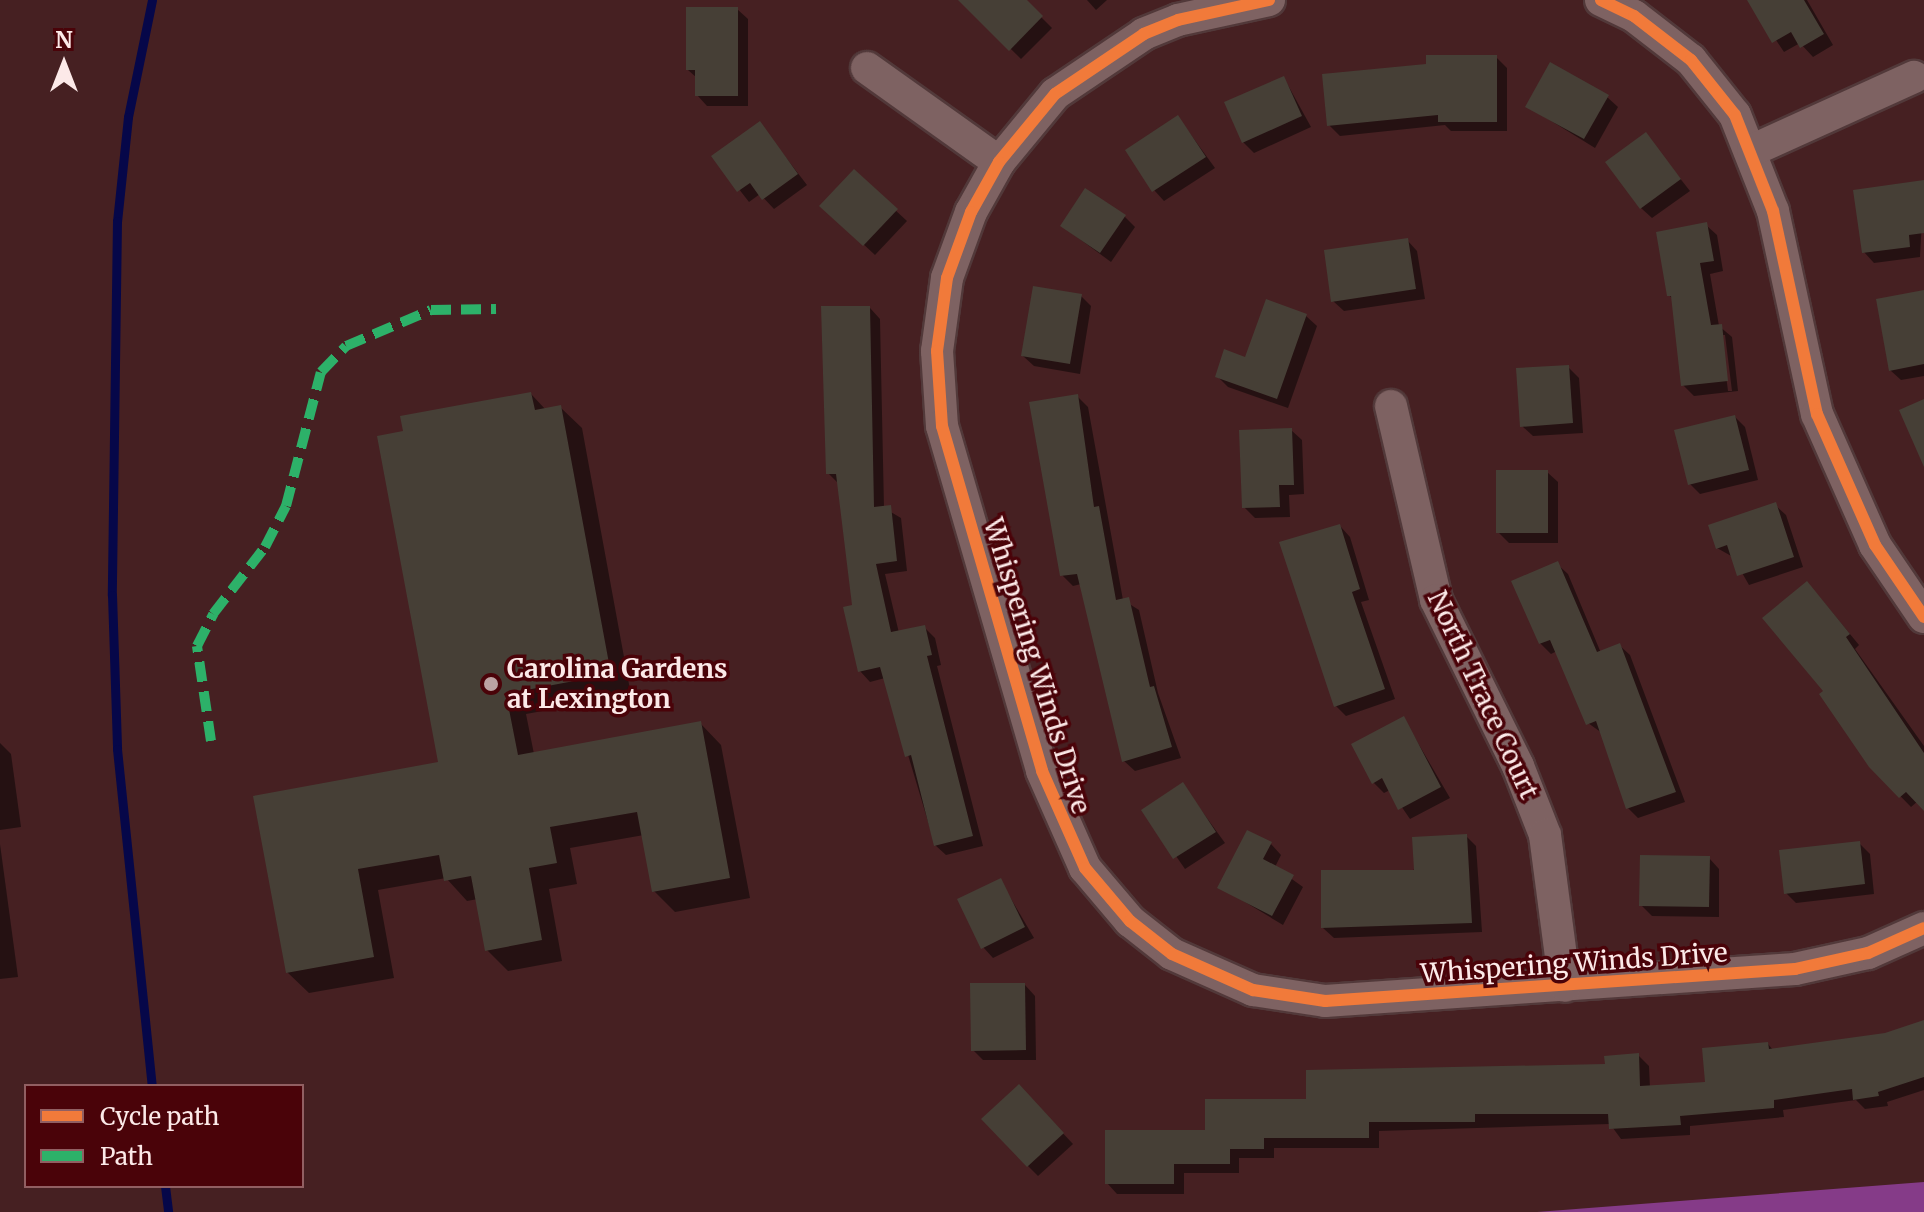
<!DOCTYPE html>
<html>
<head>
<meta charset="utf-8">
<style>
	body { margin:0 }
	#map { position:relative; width:1924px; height:1212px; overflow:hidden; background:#462022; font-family:Merriweather,serif }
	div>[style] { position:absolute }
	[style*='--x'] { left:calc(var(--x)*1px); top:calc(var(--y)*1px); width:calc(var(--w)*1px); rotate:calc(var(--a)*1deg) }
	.forest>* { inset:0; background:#853b88 }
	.shadow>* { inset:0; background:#0007 }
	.stream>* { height:9px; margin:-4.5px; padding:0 4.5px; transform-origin:4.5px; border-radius:4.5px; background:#060749 }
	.building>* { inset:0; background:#463f36 }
	.roads { filter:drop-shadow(2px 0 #52393a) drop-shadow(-2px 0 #52393a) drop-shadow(0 2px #52393a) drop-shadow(0 -2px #52393a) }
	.minor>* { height:32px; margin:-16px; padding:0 16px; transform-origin:16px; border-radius:16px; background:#7e6262 }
	.quiet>* { height:10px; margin-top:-5px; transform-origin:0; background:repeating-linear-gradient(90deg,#2db169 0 20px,transparent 0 30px) }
	.cycleway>* { height:12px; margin:-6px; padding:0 6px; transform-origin:6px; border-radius:6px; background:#f17a3a }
	.dots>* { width:22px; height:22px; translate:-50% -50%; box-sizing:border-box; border:4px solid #4a0309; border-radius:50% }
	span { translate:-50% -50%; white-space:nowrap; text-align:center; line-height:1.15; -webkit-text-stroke:7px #4a0309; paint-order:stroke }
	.street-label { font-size:26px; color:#fce9e8 }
	.poi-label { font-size:26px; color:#fce9e8; font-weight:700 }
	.left { translate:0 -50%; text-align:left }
	.legend { position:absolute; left:24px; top:1084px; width:280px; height:104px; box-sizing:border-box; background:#4a0309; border:2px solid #915f62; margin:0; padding:10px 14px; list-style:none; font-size:24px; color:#fce9e8 }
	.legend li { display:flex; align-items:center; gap:16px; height:40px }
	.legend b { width:40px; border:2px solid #915f62 }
	.north { position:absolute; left:24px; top:24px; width:80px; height:80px; -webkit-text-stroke:6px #4a0309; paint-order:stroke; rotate:0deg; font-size:22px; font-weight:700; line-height:32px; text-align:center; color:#fce9e8 }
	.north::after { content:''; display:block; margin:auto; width:28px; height:36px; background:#fce9e8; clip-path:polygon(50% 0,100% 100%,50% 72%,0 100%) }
</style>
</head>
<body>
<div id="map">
	<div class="forest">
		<div style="clip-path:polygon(1924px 1182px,1924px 1212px,1537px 1212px)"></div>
	</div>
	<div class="shadow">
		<div style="clip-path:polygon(961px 0,1024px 0,1052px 28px,1021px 59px)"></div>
		<div style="clip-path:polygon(1087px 0,1107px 0,1096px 10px)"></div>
		<div style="clip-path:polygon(1749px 0,1807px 0,1833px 45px,1813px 57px,1800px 43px,1784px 52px)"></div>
		<div style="clip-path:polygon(737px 9px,748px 19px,748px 106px,707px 106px,697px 95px,697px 78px,688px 70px)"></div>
		<div style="clip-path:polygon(1496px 57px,1507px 68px,1507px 131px,1451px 131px,1445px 125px,1340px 136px,1329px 125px)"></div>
		<div style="clip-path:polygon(1284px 78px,1311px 127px,1254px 153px,1243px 142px)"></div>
		<div style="clip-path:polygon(1607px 97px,1618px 107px,1595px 148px,1527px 106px)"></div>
		<div style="clip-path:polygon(1178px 117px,1215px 168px,1164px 201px,1154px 190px)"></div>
		<div style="clip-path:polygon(760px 124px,807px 185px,774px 209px,760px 194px,749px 202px,714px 157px)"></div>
		<div style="clip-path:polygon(1645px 134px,1690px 191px,1652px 218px,1641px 208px)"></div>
		<div style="clip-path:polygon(854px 172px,907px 221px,875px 255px,833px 216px)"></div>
		<div style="clip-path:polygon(1924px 182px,1920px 257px,1874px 263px,1864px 252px)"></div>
		<div style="clip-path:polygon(1124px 216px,1135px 227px,1111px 262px,1062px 226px)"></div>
		<div style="clip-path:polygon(evenodd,1706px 225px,1717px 235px,1723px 271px,1710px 274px,1719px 326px,1732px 337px,1738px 391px,1694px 396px,1683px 385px,1674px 300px,1669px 295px,1706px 225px,1721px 335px,1725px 335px,1732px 391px,1728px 391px,1721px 335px)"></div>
		<div style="clip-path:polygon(1407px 240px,1417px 251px,1425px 299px,1344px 311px,1333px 301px)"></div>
		<div style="clip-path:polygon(1924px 292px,1924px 376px,1901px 380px,1890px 370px)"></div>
		<div style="clip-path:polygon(1081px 296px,1091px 306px,1080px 374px,1034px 366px,1023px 356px)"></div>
		<div style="clip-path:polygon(870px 308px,880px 319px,884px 508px,901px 518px,907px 571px,885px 574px,899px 633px,924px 627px,935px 638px,941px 665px,937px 666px,983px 846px,946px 855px,935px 845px,885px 678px,870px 682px,860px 671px,839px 484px,828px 473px)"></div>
		<div style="clip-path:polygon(1306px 316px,1317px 326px,1288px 408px,1228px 387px,1217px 376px)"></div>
		<div style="clip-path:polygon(1568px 367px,1579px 378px,1583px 433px,1533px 436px,1522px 426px)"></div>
		<div style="clip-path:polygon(531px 394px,546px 410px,560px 407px,582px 428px,631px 695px,526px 714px,534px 754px,700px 723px,721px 745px,750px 898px,675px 912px,654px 891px,644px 835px,570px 848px,577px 884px,549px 889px,562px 961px,508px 971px,487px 950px,478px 899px,467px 901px,446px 878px,378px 890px,394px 978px,309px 993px,287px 972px,255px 798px,440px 764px,405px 433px)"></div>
		<div style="clip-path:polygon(1077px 396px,1088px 407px,1123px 600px,1139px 610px,1158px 693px,1181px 758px,1135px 771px,1124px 761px,1081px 584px,1073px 586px,1062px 575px)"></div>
		<div style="clip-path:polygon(1735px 417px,1745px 427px,1758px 480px,1700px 494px,1690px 484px)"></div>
		<div style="clip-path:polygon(1291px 430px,1302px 440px,1304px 494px,1289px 495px,1290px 517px,1255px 518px,1244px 507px)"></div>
		<div style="clip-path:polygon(1547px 472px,1558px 482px,1558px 543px,1509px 543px,1498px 532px)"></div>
		<div style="clip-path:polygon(1775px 505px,1786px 515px,1803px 567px,1749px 585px,1733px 557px,1717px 548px)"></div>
		<div style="clip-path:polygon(1340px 526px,1350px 537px,1369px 600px,1361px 602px,1395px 699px,1346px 716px,1336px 706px)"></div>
		<div style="clip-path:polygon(1557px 564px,1568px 574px,1601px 653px,1619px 645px,1630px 655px,1685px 802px,1638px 818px,1628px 808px,1602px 733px,1588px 723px,1557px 651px,1551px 654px,1540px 643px)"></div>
		<div style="clip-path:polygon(1817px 594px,1859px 645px,1855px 649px,1924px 746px,1924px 808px,1918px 801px,1911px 807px,1871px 766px,1826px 692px)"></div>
		<div style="clip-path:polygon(1404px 719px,1450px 798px,1410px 819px,1390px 790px,1384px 793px,1373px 782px)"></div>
		<div style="clip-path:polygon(0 743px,11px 754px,21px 827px,0 830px)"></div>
		<div style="clip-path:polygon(1183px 785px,1225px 843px,1185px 869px,1144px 810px)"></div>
		<div style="clip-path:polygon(1466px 836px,1476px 846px,1482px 932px,1334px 938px,1323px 928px)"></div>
		<div style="clip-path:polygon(1859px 843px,1870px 854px,1874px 894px,1796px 903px,1786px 893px)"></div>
		<div style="clip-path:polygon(0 844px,18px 977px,0 979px)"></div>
		<div style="clip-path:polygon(1271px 844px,1281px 855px,1275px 867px,1303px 887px,1283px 925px,1220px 887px)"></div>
		<div style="clip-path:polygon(1709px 858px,1719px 869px,1719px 917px,1652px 916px,1641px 905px)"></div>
		<div style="clip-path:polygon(1000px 880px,1034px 938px,993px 958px,983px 947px)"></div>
		<div style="clip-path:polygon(1025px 985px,1035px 996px,1036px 1060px,983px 1060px,973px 1050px)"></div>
		<div style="clip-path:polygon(1924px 1023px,1924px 1090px,1887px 1102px,1888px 1106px,1865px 1109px,1856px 1100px,1783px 1110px,1784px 1117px,1690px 1126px,1690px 1135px,1621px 1139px,1610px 1124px,1379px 1131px,1379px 1148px,1274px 1148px,1274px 1158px,1239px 1158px,1239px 1173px,1184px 1173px,1184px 1194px,1117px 1194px,1107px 1183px,1207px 1132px,1308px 1101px,1607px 1066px,1638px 1055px,1649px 1066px,1650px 1088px,1707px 1084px,1768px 1044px,1773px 1050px,1886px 1035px)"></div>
		<div style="clip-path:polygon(1029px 1097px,1073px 1144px,1038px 1176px,1028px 1166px)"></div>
	</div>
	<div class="stream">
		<div style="--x:152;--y:0;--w:119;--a:101.6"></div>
		<div style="--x:128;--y:117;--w:105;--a:96"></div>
		<div style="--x:117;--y:221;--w:374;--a:90.8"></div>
		<div style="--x:112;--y:595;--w:154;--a:88.1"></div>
		<div style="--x:117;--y:749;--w:339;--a:84.1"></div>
		<div style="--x:165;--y:1186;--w:26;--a:83"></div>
	</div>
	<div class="building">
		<div style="clip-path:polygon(958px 0,1027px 0,1043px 16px,1009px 51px)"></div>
		<div style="clip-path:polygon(1747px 0,1804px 0,1824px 34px,1800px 48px,1791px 32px,1772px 43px)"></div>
		<div style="clip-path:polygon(686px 7px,738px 7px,738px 96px,695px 96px,695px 70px,686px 70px)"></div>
		<div style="clip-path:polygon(1426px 55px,1497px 55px,1497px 122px,1438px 122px,1438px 115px,1327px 126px,1322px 74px,1426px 64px)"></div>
		<div style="clip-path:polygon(1550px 62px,1609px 95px,1584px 139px,1525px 107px)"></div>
		<div style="clip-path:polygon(1284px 76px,1302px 116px,1242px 143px,1224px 102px)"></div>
		<div style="clip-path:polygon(1178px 115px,1206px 157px,1152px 192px,1125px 150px)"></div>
		<div style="clip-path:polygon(760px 121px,798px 174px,762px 200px,750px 183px,737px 192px,711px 156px)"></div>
		<div style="clip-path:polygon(1646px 132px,1681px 179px,1640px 209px,1605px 162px)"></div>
		<div style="clip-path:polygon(854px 169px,898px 209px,863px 246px,819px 206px)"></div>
		<div style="clip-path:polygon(1924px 180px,1924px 233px,1909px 235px,1910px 247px,1862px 253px,1853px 190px)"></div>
		<div style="clip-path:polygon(1085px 188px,1126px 215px,1100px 253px,1060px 226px)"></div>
		<div style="clip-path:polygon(1707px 222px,1714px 261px,1700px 263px,1711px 325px,1722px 324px,1728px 381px,1681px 386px,1671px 296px,1667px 296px,1656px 232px)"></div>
		<div style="clip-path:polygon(1408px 238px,1416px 289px,1331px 302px,1324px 250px)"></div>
		<div style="clip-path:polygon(1033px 286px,1082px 294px,1070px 364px,1021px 356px)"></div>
		<div style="clip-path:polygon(1924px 290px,1924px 364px,1889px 371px,1876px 299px)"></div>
		<div style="clip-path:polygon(1266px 299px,1307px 314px,1277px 399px,1215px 377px,1224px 349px,1245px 357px)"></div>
		<div style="clip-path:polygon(821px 306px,870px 306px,874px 507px,891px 505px,897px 561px,876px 564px,891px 632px,925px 625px,932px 655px,927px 656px,973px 836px,934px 846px,911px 755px,905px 757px,880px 667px,858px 672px,843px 607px,852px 605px,836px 474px,826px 474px)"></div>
		<div style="clip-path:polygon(1569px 365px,1573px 423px,1520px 427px,1516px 368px)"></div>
		<div style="clip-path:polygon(531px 392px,535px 410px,561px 405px,611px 674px,506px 694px,518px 755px,701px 721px,730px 878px,652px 892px,637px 812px,550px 827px,557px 863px,529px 868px,542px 940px,485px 951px,471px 876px,444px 881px,439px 855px,358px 869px,374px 957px,286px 973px,253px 796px,438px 762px,377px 436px,403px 431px,400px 416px)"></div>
		<div style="clip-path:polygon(1078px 394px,1094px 507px,1099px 506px,1116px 600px,1129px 597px,1150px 687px,1154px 686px,1172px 747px,1122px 762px,1077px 574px,1060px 576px,1029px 402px)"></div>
		<div style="clip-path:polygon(1924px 399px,1924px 467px,1899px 410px)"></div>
		<div style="clip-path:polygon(1735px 415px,1749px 470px,1688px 485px,1674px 430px)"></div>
		<div style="clip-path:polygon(1292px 428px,1294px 485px,1279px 485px,1280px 507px,1242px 508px,1239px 430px)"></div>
		<div style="clip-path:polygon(1496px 470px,1548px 470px,1548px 533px,1496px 533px)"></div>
		<div style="clip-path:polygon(1776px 502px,1794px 557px,1737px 576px,1727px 545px,1716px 549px,1708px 525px)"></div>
		<div style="clip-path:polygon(1340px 524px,1360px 589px,1352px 592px,1385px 689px,1334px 707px,1279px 542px)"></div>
		<div style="clip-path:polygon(1558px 561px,1597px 652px,1620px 643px,1676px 792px,1626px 809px,1596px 721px,1586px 725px,1550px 640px,1539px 644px,1511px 581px)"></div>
		<div style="clip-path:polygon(1807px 581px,1850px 634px,1846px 637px,1924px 753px,1924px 811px,1906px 792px,1899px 798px,1869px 767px,1819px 694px,1823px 691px,1762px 618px)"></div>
		<div style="clip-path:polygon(1404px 716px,1441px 787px,1398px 810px,1382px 778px,1372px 784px,1351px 744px)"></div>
		<div style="clip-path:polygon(1183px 782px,1216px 832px,1173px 859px,1141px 810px)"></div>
		<div style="clip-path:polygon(1247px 830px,1272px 842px,1263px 859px,1294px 875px,1272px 916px,1217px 888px)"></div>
		<div style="clip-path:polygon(1467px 834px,1472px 923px,1321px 928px,1321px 870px,1414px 870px,1412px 837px)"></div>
		<div style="clip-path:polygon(1860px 841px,1865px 884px,1784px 894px,1779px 850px)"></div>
		<div style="clip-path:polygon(1640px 855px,1710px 856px,1709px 907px,1639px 906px)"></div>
		<div style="clip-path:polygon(1001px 878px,1025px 927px,981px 949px,957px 899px)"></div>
		<div style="clip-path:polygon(970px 983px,1025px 983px,1026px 1050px,971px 1051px)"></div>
		<div style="clip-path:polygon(1924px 1020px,1924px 1077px,1878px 1092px,1879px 1096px,1853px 1100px,1852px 1089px,1774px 1100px,1774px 1108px,1680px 1116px,1681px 1125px,1609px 1129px,1608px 1114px,1475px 1114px,1475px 1122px,1369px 1122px,1369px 1138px,1264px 1138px,1264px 1149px,1230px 1149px,1230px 1164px,1174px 1164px,1174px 1184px,1105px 1184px,1105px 1130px,1205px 1130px,1205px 1099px,1306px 1099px,1306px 1070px,1605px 1064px,1604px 1056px,1639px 1053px,1640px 1086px,1705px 1082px,1702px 1048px,1768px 1042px,1769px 1049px,1885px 1033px)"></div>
		<div style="clip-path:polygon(1019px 1084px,1064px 1133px,1027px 1167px,981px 1119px)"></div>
	</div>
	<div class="roads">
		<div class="minor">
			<div style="--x:1269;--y:0;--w:93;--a:167.6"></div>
			<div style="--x:1178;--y:20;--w:37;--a:158"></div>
			<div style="--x:1144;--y:34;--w:107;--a:146"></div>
			<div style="--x:1055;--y:94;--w:88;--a:129.5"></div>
			<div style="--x:999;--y:162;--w:57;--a:119.2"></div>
			<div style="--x:971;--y:212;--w:70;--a:110"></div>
			<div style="--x:947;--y:278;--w:74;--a:97.8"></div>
			<div style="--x:937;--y:351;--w:75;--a:86.2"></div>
			<div style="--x:942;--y:426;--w:359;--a:73.8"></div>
			<div style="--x:1042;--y:771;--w:106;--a:66.1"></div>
			<div style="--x:1085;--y:868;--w:70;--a:49.7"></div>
			<div style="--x:1130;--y:921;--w:53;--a:38.2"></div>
			<div style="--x:1172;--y:954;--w:89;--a:24"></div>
			<div style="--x:1253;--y:990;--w:73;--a:8.7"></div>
			<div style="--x:1325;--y:1001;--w:471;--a:-3.9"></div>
			<div style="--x:1795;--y:969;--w:75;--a:-12.4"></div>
			<div style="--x:1868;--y:953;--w:61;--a:-24.1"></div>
			<div style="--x:1601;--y:0;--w:37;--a:26"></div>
			<div style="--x:1634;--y:16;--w:72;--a:37.7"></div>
			<div style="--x:1691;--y:60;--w:70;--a:51.3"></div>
			<div style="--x:1735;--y:115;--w:103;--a:68.4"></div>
			<div style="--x:1773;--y:211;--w:208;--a:77.8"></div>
			<div style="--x:1817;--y:414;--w:143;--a:66.1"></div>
			<div style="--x:1875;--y:545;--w:87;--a:55.8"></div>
			<div style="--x:867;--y:68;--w:162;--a:35.5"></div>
			<div style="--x:1753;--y:150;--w:177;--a:-24.4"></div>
			<div style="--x:1391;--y:406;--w:199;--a:76.9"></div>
			<div style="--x:1436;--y:600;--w:185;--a:63.7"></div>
			<div style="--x:1518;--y:766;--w:74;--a:68.6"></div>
			<div style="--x:1545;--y:835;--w:152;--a:82.5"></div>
		</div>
	</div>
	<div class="quiet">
		<div style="--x:211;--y:741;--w:96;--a:-98.4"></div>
		<div style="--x:197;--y:646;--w:36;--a:-63"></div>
		<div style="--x:213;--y:614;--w:85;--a:-52.2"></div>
		<div style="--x:265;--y:547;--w:46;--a:-62.9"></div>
		<div style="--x:286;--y:506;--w:138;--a:-75.4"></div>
		<div style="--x:321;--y:372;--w:36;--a:-46"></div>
		<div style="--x:346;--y:346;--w:92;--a:-23"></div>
		<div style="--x:431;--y:310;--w:65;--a:-0.9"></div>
	</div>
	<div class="cycleway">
		<div style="--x:1269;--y:0;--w:93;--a:167.6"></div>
		<div style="--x:1178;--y:20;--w:37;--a:158"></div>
		<div style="--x:1144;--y:34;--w:107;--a:146"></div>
		<div style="--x:1055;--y:94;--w:88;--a:129.5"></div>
		<div style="--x:999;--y:162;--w:57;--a:119.2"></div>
		<div style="--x:971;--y:212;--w:70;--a:110"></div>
		<div style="--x:947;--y:278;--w:74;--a:97.8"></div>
		<div style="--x:937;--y:351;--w:75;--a:86.2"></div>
		<div style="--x:942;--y:426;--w:359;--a:73.8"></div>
		<div style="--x:1042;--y:771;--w:106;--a:66.1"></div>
		<div style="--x:1085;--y:868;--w:70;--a:49.7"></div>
		<div style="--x:1130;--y:921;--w:53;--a:38.2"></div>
		<div style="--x:1172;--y:954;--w:89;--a:24"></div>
		<div style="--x:1253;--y:990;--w:73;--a:8.7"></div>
		<div style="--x:1325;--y:1001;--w:471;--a:-3.9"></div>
		<div style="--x:1795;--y:969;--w:75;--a:-12.4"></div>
		<div style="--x:1868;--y:953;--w:61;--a:-24.1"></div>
		<div style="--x:1601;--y:0;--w:37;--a:26"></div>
		<div style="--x:1634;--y:16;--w:72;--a:37.7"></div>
		<div style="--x:1691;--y:60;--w:70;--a:51.3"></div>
		<div style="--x:1735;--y:115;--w:103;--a:68.4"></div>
		<div style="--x:1773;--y:211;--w:208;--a:77.8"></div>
		<div style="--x:1817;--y:414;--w:143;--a:66.1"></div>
		<div style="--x:1875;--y:545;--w:87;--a:55.8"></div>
	</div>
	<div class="dots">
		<div style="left:491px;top:684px;background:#bca3a3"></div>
	</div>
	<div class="street-label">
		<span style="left:1037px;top:666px;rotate:73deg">Whispering Winds Drive</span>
		<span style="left:1483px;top:695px;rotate:65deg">North Trace Court</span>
		<span style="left:1574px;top:963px;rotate:-4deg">Whispering Winds Drive</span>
	</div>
	<div class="poi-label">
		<span class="left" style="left:507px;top:684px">Carolina Gardens<br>at Lexington</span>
	</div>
	<ul class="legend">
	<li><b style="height:10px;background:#f17a3a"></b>Cycle path</li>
	<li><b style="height:10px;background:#2db169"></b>Path</li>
	</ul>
	<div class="north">N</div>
</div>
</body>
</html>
